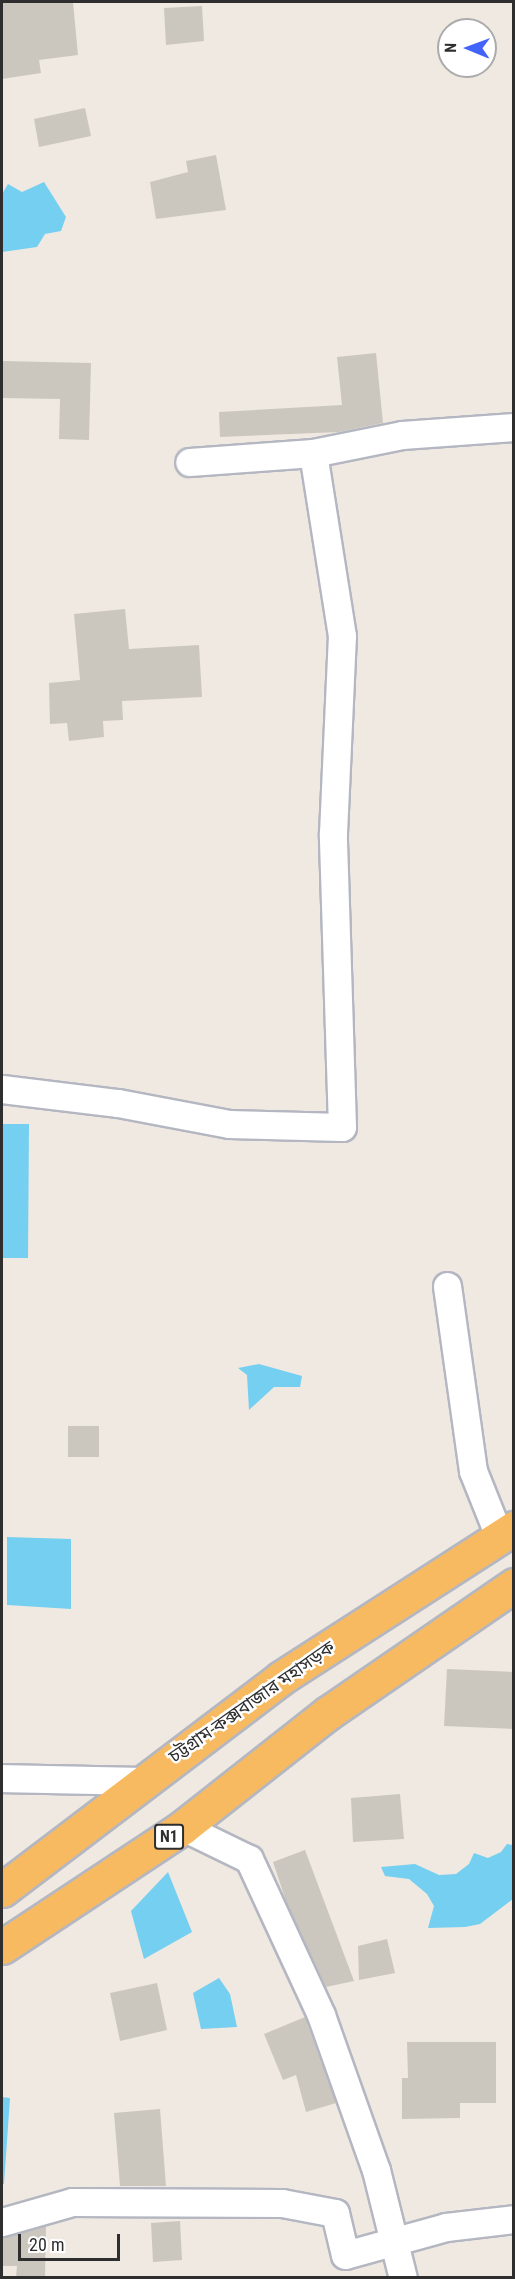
<!DOCTYPE html>
<html>
<head>
<meta charset="utf-8">
<style>
	body { margin:0 }
	#map { position:relative; width:515px; height:2279px; overflow:hidden; background:#efe9e1; font-family:"Roboto Condensed","Noto Sans Bengali",sans-serif }
	div>[style] { position:absolute }
	[style*='--x'] { left:calc(var(--x)*1px); top:calc(var(--y)*1px); width:calc(var(--w)*1px); rotate:calc(var(--a)*1deg) }
	.water>* { inset:0; background:#75cff0 }
	.building>* { inset:0; background:#cbc7bf }
	.roads { filter:drop-shadow(2px 0 #b4b7c1) drop-shadow(-2px 0 #b4b7c1) drop-shadow(0 2px #b4b7c1) drop-shadow(0 -2px #b4b7c1) }
	.minor>* { height:27px; margin:-13.5px; padding:0 13.5px; transform-origin:13.5px; border-radius:13.5px; background:#fff }
	.trunk>* { height:33px; margin:-16.5px; padding:0 16.5px; transform-origin:16.5px; border-radius:16.5px; background:#f8ba60 }
	span { translate:-50% -50%; white-space:nowrap; text-align:center; line-height:1.15; -webkit-text-stroke:5px #fff; paint-order:stroke }
	.shield-label span { padding:2px 4px; background:#fff; border:2px solid; border-radius:4px; -webkit-text-stroke-width:0 }
	.shield-label { font-size:16px; color:#2e2e2e; font-weight:700 }
	.street-label { font-size:18px; color:#2e2e2e }
	.frame { position:absolute; inset:0; border:3px solid #2e2e2e; pointer-events:none }
	.north { position:absolute; left:437px; top:18px; width:60px; height:60px; box-sizing:border-box; background:#fff; border:2px solid #ababab; border-radius:50%; rotate:271deg; font-size:16px; font-weight:700; line-height:24px; text-align:center; color:#2e2e2e }
	.north::after { content:''; display:block; margin:auto; width:21px; height:27px; background:#4264fb; clip-path:polygon(50% 0,100% 100%,50% 72%,0 100%) }
	.scale { position:absolute; left:18px; top:2234px; width:102px; height:27px; box-sizing:border-box; border:3px solid #2e2e2e; border-top:0; padding-left:8px; font-size:18px; line-height:21px; white-space:nowrap; color:#2e2e2e; -webkit-text-stroke:4px #fff; paint-order:stroke }
</style>
</head>
<body>
<div id="map">
	<div class="water">
		<div style="clip-path:polygon(44px 182px,66px 217px,61px 231px,45px 234px,37px 247px,2px 252px,2px 194px,8px 184px,22px 192px)"></div>
		<div style="clip-path:polygon(2px 1124px,29px 1124px,28px 1258px,2px 1258px)"></div>
		<div style="clip-path:polygon(259px 1364px,302px 1376px,300px 1387px,274px 1387px,249px 1410px,247px 1375px,238px 1368px)"></div>
		<div style="clip-path:polygon(7px 1537px,71px 1539px,71px 1609px,7px 1605px)"></div>
		<div style="clip-path:polygon(507px 1844px,513px 1845px,513px 1899px,480px 1924px,465px 1927px,428px 1928px,434px 1906px,427px 1894px,409px 1879px,385px 1876px,381px 1867px,415px 1864px,439px 1875px,456px 1874px,469px 1864px,474px 1853px,488px 1858px,501px 1852px)"></div>
		<div style="clip-path:polygon(168px 1872px,192px 1932px,144px 1959px,131px 1911px)"></div>
		<div style="clip-path:polygon(219px 1978px,230px 1994px,237px 2027px,201px 2029px,193px 1993px)"></div>
		<div style="clip-path:polygon(2px 2097px,10px 2098px,4px 2184px,2px 2184px)"></div>
	</div>
	<div class="building">
		<div style="clip-path:polygon(2px 2px,73px 2px,78px 55px,39px 60px,41px 73px,2px 79px)"></div>
		<div style="clip-path:polygon(202px 6px,204px 41px,166px 45px,164px 8px)"></div>
		<div style="clip-path:polygon(85px 108px,91px 136px,39px 147px,34px 119px)"></div>
		<div style="clip-path:polygon(216px 155px,226px 210px,156px 219px,150px 182px,188px 172px,186px 161px)"></div>
		<div style="clip-path:polygon(376px 353px,383px 423px,339px 432px,220px 437px,219px 412px,342px 405px,337px 357px)"></div>
		<div style="clip-path:polygon(2px 361px,91px 363px,89px 440px,59px 439px,60px 399px,2px 398px)"></div>
		<div style="clip-path:polygon(125px 609px,129px 649px,199px 645px,202px 697px,122px 701px,123px 720px,103px 721px,104px 737px,69px 741px,67px 723px,50px 724px,49px 683px,80px 680px,74px 614px)"></div>
		<div style="clip-path:polygon(68px 1426px,99px 1426px,99px 1457px,68px 1457px)"></div>
		<div style="clip-path:polygon(447px 1669px,513px 1672px,513px 1729px,444px 1726px)"></div>
		<div style="clip-path:polygon(400px 1794px,404px 1839px,353px 1842px,351px 1798px)"></div>
		<div style="clip-path:polygon(305px 1850px,354px 1981px,326px 1987px,287px 1904px,273px 1862px)"></div>
		<div style="clip-path:polygon(387px 1939px,395px 1973px,359px 1980px,358px 1946px)"></div>
		<div style="clip-path:polygon(157px 1983px,167px 2030px,120px 2041px,110px 1993px)"></div>
		<div style="clip-path:polygon(305px 2017px,336px 2103px,306px 2112px,296px 2075px,283px 2080px,264px 2034px)"></div>
		<div style="clip-path:polygon(407px 2042px,496px 2042px,496px 2103px,460px 2103px,460px 2118px,402px 2119px,402px 2078px,408px 2078px)"></div>
		<div style="clip-path:polygon(160px 2109px,166px 2186px,120px 2186px,114px 2113px)"></div>
		<div style="clip-path:polygon(180px 2221px,182px 2260px,153px 2262px,151px 2223px)"></div>
		<div style="clip-path:polygon(46px 2226px,45px 2277px,16px 2277px,17px 2266px,2px 2266px,2px 2237px)"></div>
	</div>
	<div class="roads">
		<div class="minor">
			<div style="--x:313;--y:453;--w:91;--a:-11.4"></div>
			<div style="--x:402;--y:435;--w:112;--a:-4.1"></div>
			<div style="--x:2;--y:1089;--w:117;--a:6.9"></div>
			<div style="--x:118;--y:1103;--w:113;--a:10.7"></div>
			<div style="--x:229;--y:1124;--w:113;--a:1.5"></div>
			<div style="--x:342;--y:1127;--w:294;--a:-91.8"></div>
			<div style="--x:333;--y:833;--w:197;--a:-87.4"></div>
			<div style="--x:342;--y:636;--w:185;--a:-99"></div>
			<div style="--x:313;--y:453;--w:124;--a:175.8"></div>
			<div style="--x:447;--y:1286;--w:187;--a:82"></div>
			<div style="--x:473;--y:1471;--w:70;--a:68.2"></div>
			<div style="--x:2;--y:1778;--w:140;--a:1.2"></div>
			<div style="--x:183;--y:1827;--w:73;--a:25.9"></div>
			<div style="--x:249;--y:1859;--w:172;--a:65.2"></div>
			<div style="--x:321;--y:2015;--w:164;--a:70.5"></div>
			<div style="--x:376;--y:2170;--w:111;--a:76"></div>
			<div style="--x:2;--y:2222;--w:73;--a:-15.9"></div>
			<div style="--x:72;--y:2202;--w:210;--a:0.3"></div>
			<div style="--x:282;--y:2203;--w:54;--a:10.7"></div>
			<div style="--x:335;--y:2213;--w:43;--a:76.6"></div>
			<div style="--x:345;--y:2255;--w:105;--a:-15.5"></div>
			<div style="--x:446;--y:2227;--w:68;--a:-6.7"></div>
		</div>
		<div class="trunk">
			<div style="--x:2;--y:1890;--w:350;--a:-37.2"></div>
			<div style="--x:281;--y:1678;--w:277;--a:-32.8"></div>
			<div style="--x:2;--y:1947;--w:217;--a:-33.5"></div>
			<div style="--x:183;--y:1827;--w:184;--a:-38.2"></div>
			<div style="--x:328;--y:1713;--w:226;--a:-34.5"></div>
		</div>
	</div>
	<div class="shield-label">
		<span style="left:169px;top:1837px">N1</span>
	</div>
	<div class="street-label">
		<span style="left:252px;top:1702px;rotate:-35deg">চট্টগ্রাম-কক্সবাজার মহাসড়ক</span>
	</div>
	<div class="frame"></div>
	<div class="north">N</div>
	<div class="scale">20 m</div>
</div>
</body>
</html>
